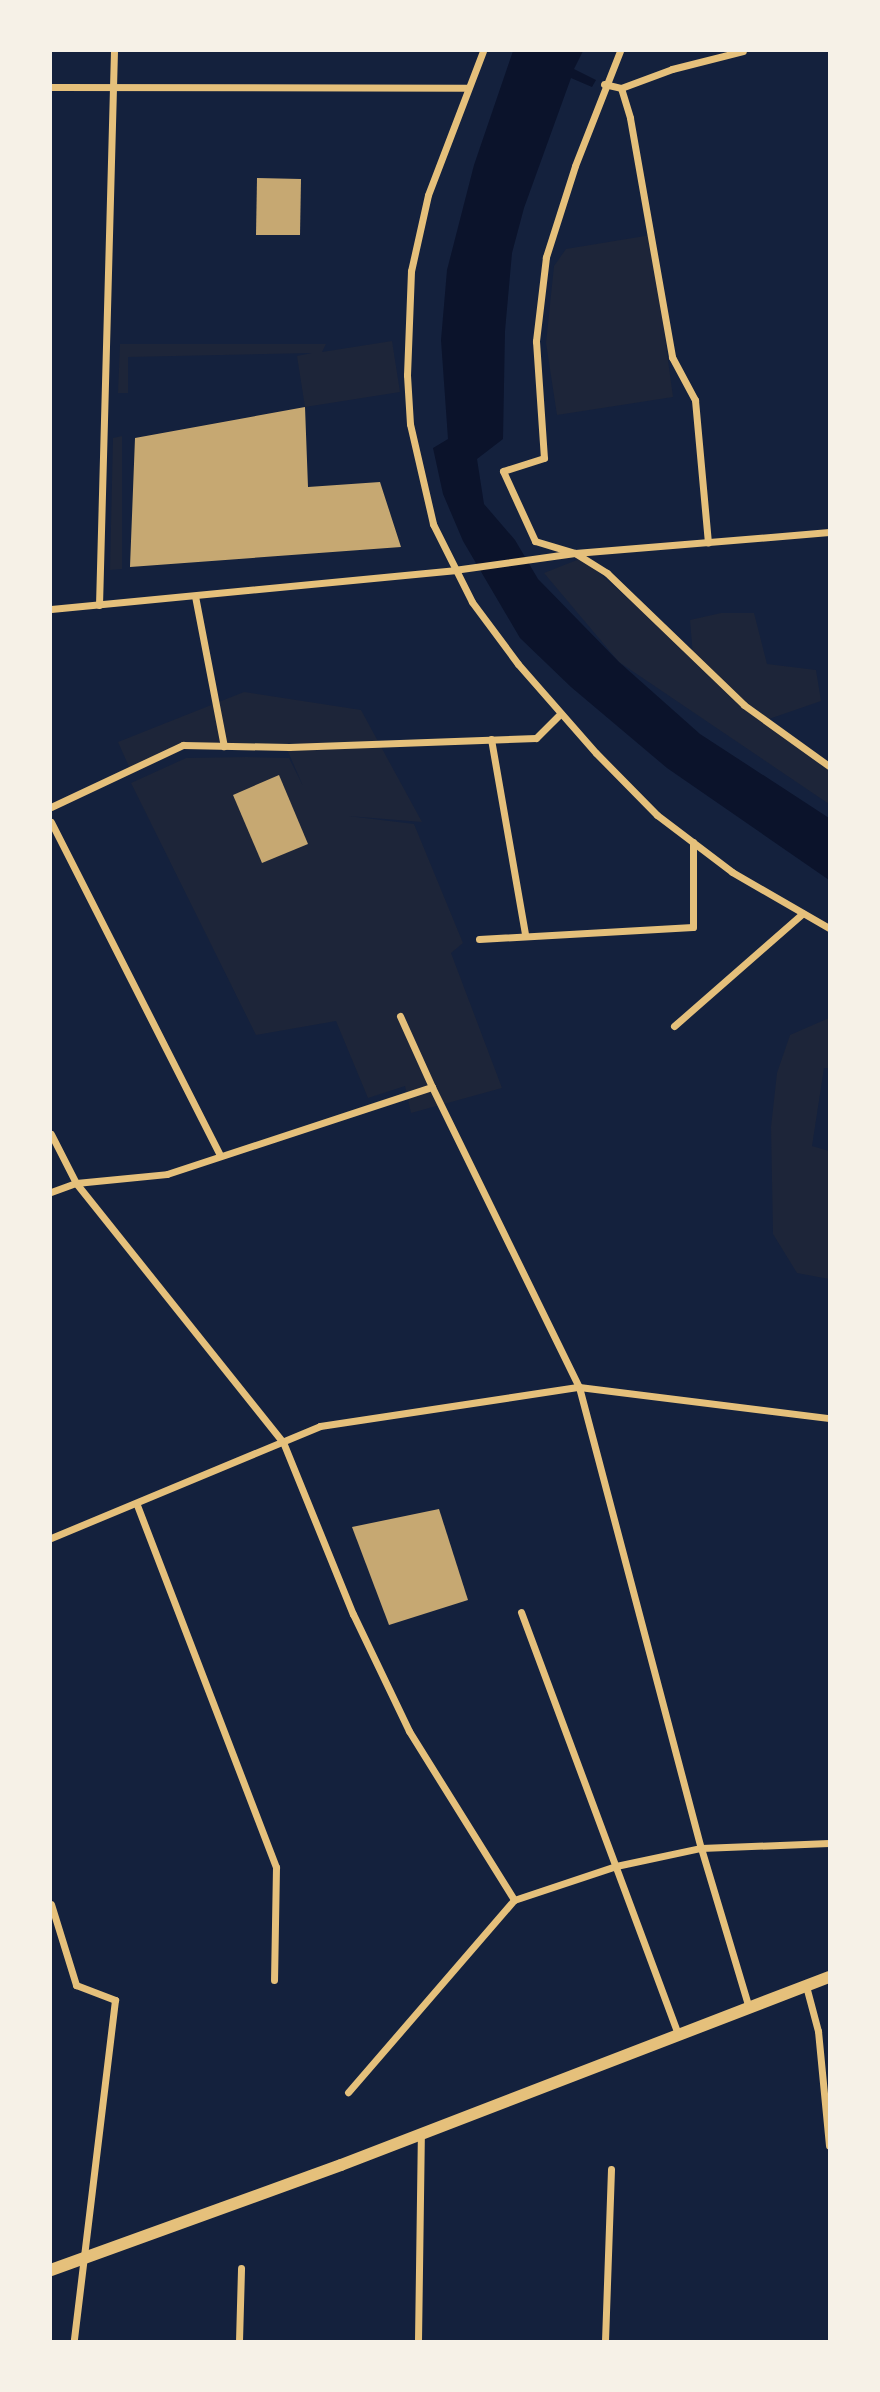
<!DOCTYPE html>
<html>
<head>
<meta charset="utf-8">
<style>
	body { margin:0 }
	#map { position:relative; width:880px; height:2392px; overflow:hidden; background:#14213d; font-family:"PT Sans",sans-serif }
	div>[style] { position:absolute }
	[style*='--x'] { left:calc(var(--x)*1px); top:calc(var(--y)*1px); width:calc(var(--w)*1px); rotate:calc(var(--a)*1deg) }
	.green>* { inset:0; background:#1d2539 }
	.water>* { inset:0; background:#0b132b }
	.building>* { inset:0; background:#c6a872 }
	.minor>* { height:7px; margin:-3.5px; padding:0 3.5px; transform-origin:3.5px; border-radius:3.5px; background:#e5c07b }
	.tertiary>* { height:12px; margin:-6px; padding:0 6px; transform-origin:6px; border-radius:6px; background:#e5c07b }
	span { translate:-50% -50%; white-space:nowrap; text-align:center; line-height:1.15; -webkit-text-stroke:5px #f6f1e7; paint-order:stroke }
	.frame { position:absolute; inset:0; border:52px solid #f6f1e7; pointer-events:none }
</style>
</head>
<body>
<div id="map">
	<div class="green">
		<div style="clip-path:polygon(651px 235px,673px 397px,557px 415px,546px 343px,554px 266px,566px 249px)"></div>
		<div style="clip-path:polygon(392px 341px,400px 392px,305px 407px,297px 356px,312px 353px,128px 357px,128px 393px,118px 393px,120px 344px,326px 344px,322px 352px)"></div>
		<div style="clip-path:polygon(122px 436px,122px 569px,110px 570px,113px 438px)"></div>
		<div style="clip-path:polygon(582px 558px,693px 656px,690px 620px,721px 613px,754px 613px,767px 664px,816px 670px,821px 701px,766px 720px,829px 763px,829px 804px,619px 662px,544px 573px)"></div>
		<div style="clip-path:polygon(244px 692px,361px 710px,422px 822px,348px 816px,414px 824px,463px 943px,451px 953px,502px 1088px,411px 1113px,405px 1086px,368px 1098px,336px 1021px,256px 1035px,131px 783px,186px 758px,247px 757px,289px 758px,303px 786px,286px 747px,183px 745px,130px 769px,118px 742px)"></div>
		<div style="clip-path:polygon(829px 1018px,829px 1068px,824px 1068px,812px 1146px,829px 1151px,829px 1279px,797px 1273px,773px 1234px,771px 1127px,777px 1073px,790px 1035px)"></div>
	</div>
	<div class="water">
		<div style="clip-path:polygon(513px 51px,583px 51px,574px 69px,596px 80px,592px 87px,571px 78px,524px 208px,512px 253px,505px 331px,503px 439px,477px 459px,484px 504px,515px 540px,538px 579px,619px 662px,700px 734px,829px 818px,829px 880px,667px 768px,571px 687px,520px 638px,463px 541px,443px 494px,433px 448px,448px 439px,441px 340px,447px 270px,474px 165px)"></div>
	</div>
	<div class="building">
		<div style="clip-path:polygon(257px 178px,301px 179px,300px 235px,256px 235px)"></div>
		<div style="clip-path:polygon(305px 407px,308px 487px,380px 482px,401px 547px,130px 567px,135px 438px)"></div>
		<div style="clip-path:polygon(279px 775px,308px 844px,262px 863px,233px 795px)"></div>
		<div style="clip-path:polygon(439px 1509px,468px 1600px,389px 1625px,352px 1527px)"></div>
	</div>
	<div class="minor">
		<div style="--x:483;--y:51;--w:154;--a:110.9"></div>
		<div style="--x:428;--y:195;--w:78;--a:102.6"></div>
		<div style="--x:411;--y:271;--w:104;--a:92.2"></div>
		<div style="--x:407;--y:375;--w:49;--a:86.5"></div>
		<div style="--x:410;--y:424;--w:103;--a:77"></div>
		<div style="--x:433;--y:524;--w:87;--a:63.4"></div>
		<div style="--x:472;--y:602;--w:77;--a:53.4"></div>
		<div style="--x:518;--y:664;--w:118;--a:48.8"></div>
		<div style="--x:596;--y:753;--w:87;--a:45.5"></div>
		<div style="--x:657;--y:815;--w:94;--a:37.2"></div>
		<div style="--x:732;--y:872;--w:112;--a:30"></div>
		<div style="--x:620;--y:51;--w:123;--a:111.4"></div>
		<div style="--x:575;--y:166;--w:96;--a:107.7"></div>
		<div style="--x:546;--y:257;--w:85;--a:96.8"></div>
		<div style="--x:536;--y:341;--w:117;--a:86.1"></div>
		<div style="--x:544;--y:458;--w:43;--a:162.4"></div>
		<div style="--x:503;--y:471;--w:77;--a:65.4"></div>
		<div style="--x:535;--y:541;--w:42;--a:16.7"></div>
		<div style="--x:575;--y:553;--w:38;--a:32"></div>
		<div style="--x:607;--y:573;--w:190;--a:43.9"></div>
		<div style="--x:744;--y:705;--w:105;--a:35.7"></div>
		<div style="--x:604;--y:84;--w:17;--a:13"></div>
		<div style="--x:621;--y:88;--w:54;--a:-20.4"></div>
		<div style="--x:672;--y:69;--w:73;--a:-14.2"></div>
		<div style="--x:51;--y:87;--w:417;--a:0.1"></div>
		<div style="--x:621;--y:88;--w:31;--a:73"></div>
		<div style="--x:630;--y:118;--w:243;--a:80"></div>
		<div style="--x:672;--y:357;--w:49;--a:61.9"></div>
		<div style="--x:695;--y:400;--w:143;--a:84.8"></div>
		<div style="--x:195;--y:596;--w:153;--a:79.1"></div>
		<div style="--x:99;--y:605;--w:554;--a:-88.45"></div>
		<div style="--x:51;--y:609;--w:405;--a:-5.5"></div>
		<div style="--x:454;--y:570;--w:122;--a:-8"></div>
		<div style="--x:575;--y:553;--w:255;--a:-4.7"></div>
		<div style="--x:491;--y:739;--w:198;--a:80.1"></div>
		<div style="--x:51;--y:807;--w:146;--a:-25.2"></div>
		<div style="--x:183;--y:745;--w:106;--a:1.1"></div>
		<div style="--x:289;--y:747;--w:247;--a:-2.1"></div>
		<div style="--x:536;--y:738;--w:34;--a:-45"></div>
		<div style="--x:51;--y:822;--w:373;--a:63.1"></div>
		<div style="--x:479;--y:939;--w:214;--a:-3.2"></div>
		<div style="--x:693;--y:927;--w:85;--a:-90"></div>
		<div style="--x:400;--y:1016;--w:78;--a:65.7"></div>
		<div style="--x:432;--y:1087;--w:334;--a:63.9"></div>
		<div style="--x:579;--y:1387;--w:477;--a:75.2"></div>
		<div style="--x:701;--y:1848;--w:167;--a:73.3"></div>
		<div style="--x:674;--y:1026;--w:171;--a:-41.2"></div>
		<div style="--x:51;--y:1134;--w:55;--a:63"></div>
		<div style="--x:76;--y:1183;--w:332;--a:51.4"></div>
		<div style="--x:283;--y:1442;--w:186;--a:67.9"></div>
		<div style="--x:353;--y:1614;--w:130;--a:64.4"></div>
		<div style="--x:409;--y:1731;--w:199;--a:58.1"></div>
		<div style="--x:514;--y:1900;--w:254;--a:130.8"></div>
		<div style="--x:51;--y:1192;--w:27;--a:-20"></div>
		<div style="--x:76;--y:1183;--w:91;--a:-5.6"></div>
		<div style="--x:167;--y:1174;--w:279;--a:-18.2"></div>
		<div style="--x:137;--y:1505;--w:388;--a:69"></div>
		<div style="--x:276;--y:1867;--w:113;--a:91"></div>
		<div style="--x:51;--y:1538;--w:291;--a:-22.6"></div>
		<div style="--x:320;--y:1426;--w:262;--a:-8.6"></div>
		<div style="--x:579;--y:1387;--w:252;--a:7.1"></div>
		<div style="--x:521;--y:1612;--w:451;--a:69.6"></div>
		<div style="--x:514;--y:1900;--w:108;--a:-18.4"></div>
		<div style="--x:616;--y:1866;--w:87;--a:-12"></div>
		<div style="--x:701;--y:1848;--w:128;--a:-2.2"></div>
		<div style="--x:51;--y:1904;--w:85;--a:72.8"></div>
		<div style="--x:76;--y:1985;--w:42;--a:21"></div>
		<div style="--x:115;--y:2000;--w:343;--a:96.9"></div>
		<div style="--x:806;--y:1986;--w:47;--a:75.1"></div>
		<div style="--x:818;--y:2031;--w:115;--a:84.5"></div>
		<div style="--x:239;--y:2341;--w:73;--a:-88.4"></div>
		<div style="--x:418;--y:2341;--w:207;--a:-89.2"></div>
		<div style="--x:605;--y:2341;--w:172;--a:-88"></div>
	</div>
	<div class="tertiary">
		<div style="--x:51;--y:2270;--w:308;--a:-19.9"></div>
		<div style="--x:341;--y:2165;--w:523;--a:-21.07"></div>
	</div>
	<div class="frame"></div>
</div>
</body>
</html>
